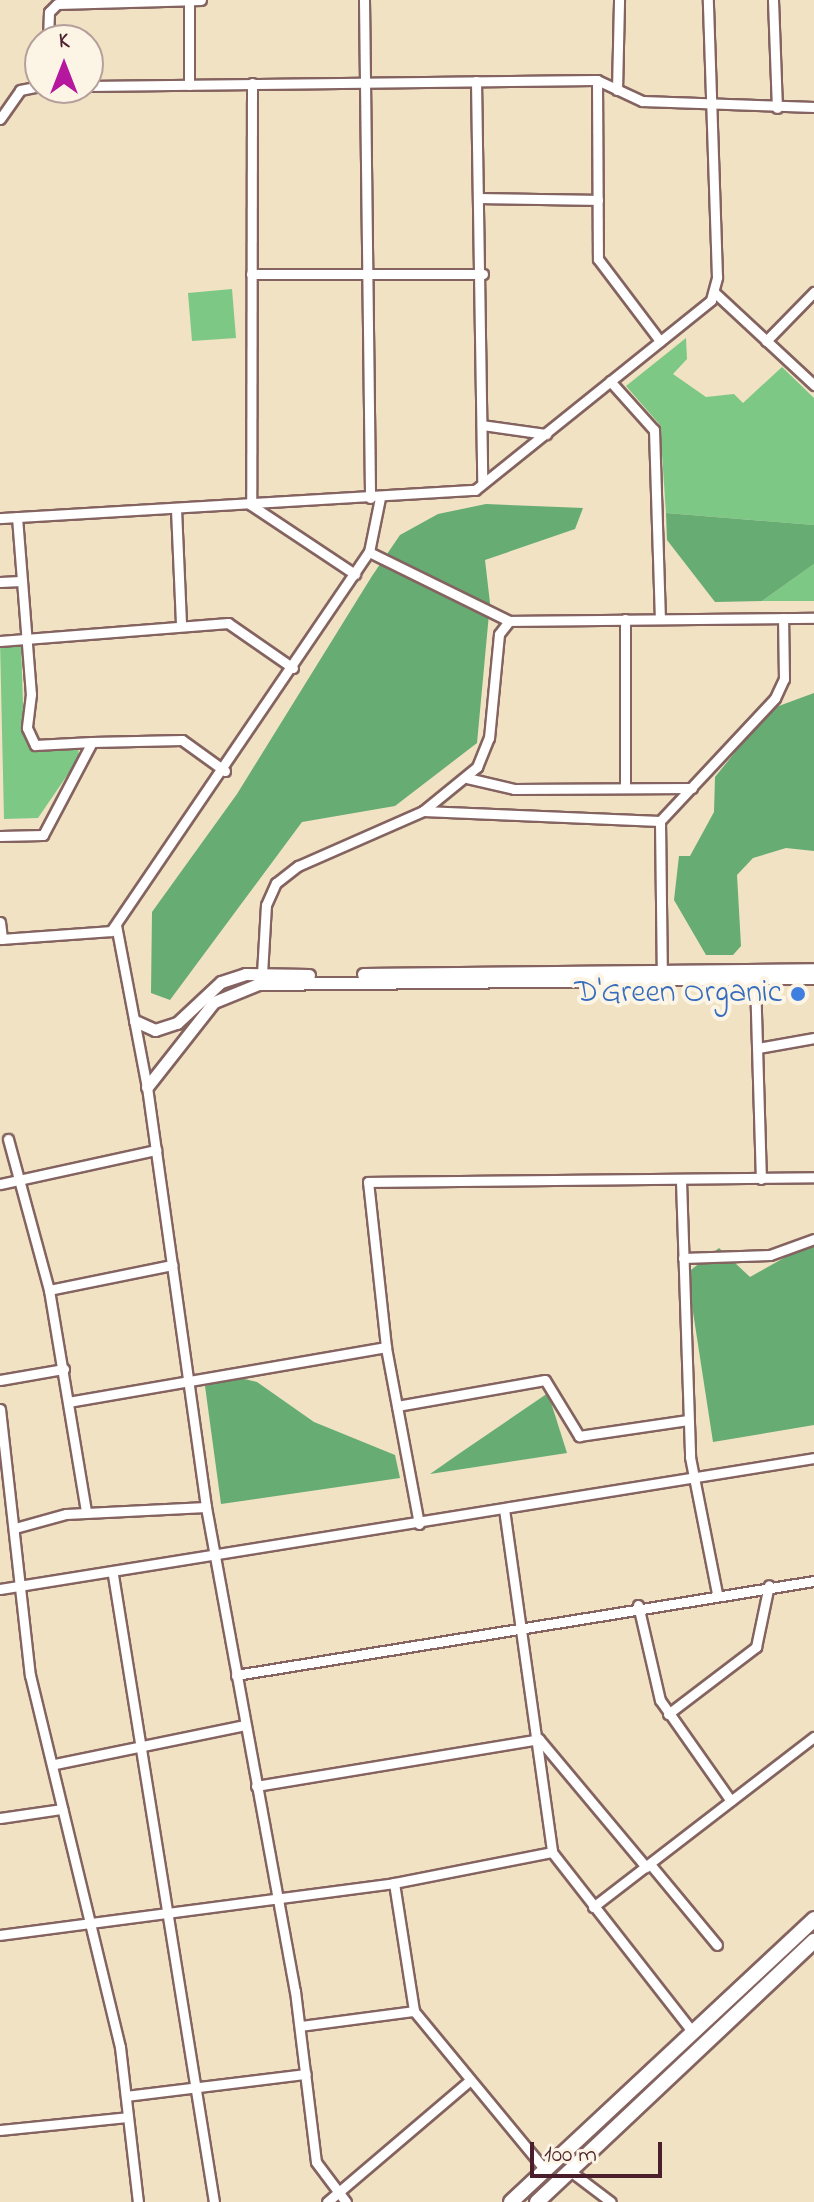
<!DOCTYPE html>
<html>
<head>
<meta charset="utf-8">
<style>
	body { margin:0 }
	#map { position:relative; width:814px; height:2202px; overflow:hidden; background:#f0e2c3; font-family:"Indie Flower",sans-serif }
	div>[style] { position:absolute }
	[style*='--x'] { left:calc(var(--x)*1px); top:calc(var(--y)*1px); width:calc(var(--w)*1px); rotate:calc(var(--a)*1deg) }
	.green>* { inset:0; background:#7ec886 }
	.forest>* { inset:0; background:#66ac73 }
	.roads { filter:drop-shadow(2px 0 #846360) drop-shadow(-2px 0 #846360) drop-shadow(0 2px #846360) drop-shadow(0 -2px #846360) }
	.minor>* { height:9px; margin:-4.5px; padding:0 4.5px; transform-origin:4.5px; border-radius:4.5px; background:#fff }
	.tertiary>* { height:11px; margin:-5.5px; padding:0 5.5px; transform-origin:5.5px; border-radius:5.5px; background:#fff }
	.primary>* { height:14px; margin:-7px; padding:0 7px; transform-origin:7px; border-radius:7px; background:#fff }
	.dots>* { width:22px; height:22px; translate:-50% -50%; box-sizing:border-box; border:4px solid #fcf5e5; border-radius:50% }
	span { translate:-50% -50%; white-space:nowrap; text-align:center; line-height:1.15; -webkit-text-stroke:8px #fcf5e5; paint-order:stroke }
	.shop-label { font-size:32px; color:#366cbe }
	.right { translate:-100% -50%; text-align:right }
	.north { position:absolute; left:24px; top:24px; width:80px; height:80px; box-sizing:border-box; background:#fcf5e5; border:2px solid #b59f9b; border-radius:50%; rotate:0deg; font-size:22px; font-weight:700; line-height:32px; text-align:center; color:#4a1f2b }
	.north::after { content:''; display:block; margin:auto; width:28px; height:36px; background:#b5179e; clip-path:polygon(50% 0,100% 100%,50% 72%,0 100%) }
	.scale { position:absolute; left:530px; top:2142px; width:132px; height:36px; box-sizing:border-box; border:4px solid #4a1f2b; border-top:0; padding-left:10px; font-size:24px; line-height:28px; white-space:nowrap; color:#4a1f2b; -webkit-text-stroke:6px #fcf5e5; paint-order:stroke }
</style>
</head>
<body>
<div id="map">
	<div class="green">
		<div style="clip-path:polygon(232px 289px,236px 338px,192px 341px,188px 293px)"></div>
		<div style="clip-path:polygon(686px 338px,687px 359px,673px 374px,706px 397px,734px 394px,743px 403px,782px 367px,814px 398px,814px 525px,666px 513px,660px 425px,626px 386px)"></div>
		<div style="clip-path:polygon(814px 564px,814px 601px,762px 601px)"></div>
		<div style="clip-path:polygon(21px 641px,24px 736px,78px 744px,79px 758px,38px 818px,4px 819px,0 642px)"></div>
	</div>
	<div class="forest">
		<div style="clip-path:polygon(486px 504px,583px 508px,575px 529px,485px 560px,490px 603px,477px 743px,395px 806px,302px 822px,170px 1000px,151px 993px,152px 912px,237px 794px,372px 576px,400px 535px,438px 514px)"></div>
		<div style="clip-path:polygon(666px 513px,814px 525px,814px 564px,762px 601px,715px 602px,667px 540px)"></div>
		<div style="clip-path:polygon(814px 693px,814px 851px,786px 848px,753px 858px,737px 875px,741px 946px,733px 955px,706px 955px,674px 900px,679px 856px,690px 856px,714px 812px,715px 777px,745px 740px,776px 707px)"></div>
		<div style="clip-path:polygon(814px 1241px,814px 1425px,713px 1442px,687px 1273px,719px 1248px,750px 1277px)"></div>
		<div style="clip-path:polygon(236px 1377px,257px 1382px,314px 1422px,395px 1455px,400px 1478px,221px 1504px,205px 1386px)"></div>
		<div style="clip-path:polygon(548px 1393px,567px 1453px,430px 1474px,463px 1451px)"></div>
	</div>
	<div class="roads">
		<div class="minor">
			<div style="--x:364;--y:0;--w:498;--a:89.3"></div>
			<div style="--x:773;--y:0;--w:108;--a:87.9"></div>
			<div style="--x:48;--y:40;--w:28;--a:-88"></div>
			<div style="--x:49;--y:12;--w:11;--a:-45"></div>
			<div style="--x:57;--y:4;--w:144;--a:-1.6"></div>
			<div style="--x:597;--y:80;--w:179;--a:89.7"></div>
			<div style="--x:598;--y:259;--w:103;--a:52.9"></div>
			<div style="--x:476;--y:81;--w:400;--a:89.1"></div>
			<div style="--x:252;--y:83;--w:422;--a:90.1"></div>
			<div style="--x:251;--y:505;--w:125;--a:33.6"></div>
			<div style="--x:189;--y:85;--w:82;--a:-90"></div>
			<div style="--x:88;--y:86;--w:509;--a:-0.68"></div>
			<div style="--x:597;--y:80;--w:50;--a:25"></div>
			<div style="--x:642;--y:101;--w:172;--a:2"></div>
			<div style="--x:617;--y:90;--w:90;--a:-88.7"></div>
			<div style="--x:0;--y:119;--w:35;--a:-55"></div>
			<div style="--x:20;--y:90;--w:20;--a:-11"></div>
			<div style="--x:481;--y:198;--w:117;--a:1"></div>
			<div style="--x:251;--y:274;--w:232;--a:0"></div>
			<div style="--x:714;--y:292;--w:137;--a:42.9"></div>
			<div style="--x:766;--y:341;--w:69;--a:-45.6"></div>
			<div style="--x:610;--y:381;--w:66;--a:48.1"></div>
			<div style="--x:654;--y:430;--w:189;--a:88.2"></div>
			<div style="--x:482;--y:425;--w:65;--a:8"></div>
			<div style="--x:176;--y:509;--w:115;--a:87.5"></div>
			<div style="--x:17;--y:517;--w:178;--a:85.5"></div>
			<div style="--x:31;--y:694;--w:34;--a:97"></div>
			<div style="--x:27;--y:728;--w:19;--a:65"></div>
			<div style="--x:35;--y:745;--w:57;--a:-3"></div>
			<div style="--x:0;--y:518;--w:476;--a:-3.4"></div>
			<div style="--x:475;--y:490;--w:303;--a:-38.8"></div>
			<div style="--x:711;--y:300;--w:24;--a:-75"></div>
			<div style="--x:717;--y:277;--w:277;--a:-91.9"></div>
			<div style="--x:369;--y:552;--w:156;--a:26.2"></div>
			<div style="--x:509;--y:621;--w:305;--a:-0.6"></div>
			<div style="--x:0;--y:582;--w:21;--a:-3"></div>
			<div style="--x:625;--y:619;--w:169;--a:90"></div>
			<div style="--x:0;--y:641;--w:229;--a:-4.5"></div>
			<div style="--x:228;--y:623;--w:79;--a:34.7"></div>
			<div style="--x:467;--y:778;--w:48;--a:13.2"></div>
			<div style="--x:514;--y:789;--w:178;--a:-0.3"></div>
			<div style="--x:423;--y:811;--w:237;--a:2.4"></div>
			<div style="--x:660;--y:821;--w:168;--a:-46.9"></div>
			<div style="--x:775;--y:698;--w:21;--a:-65"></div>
			<div style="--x:784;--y:679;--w:61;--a:-90.9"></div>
			<div style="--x:660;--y:821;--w:156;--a:89.3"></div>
			<div style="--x:0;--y:836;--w:43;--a:-1.3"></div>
			<div style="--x:43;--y:835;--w:105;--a:-62.2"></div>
			<div style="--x:92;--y:742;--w:90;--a:-1.3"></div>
			<div style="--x:182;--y:740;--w:53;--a:35.8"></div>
			<div style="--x:0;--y:922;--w:17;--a:83"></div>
			<div style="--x:116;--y:925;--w:165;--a:79.2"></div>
			<div style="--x:147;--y:1087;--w:424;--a:82"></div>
			<div style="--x:206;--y:1507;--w:492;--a:79.6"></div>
			<div style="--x:295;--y:1991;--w:172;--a:83"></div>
			<div style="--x:316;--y:2162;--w:50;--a:53.1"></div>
			<div style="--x:0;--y:939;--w:111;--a:-4.1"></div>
			<div style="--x:111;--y:931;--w:458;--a:-55.8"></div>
			<div style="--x:369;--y:552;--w:55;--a:-78.5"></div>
			<div style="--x:262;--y:974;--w:69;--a:-86.7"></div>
			<div style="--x:266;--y:905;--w:24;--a:-66"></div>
			<div style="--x:276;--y:883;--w:28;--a:-38"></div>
			<div style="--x:298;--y:866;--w:137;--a:-23.7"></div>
			<div style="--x:423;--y:811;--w:70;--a:-39.2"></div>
			<div style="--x:477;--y:767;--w:31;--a:-68"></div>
			<div style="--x:489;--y:738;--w:104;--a:-84.5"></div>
			<div style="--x:499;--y:634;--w:16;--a:-52"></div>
			<div style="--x:755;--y:979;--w:200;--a:88.3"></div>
			<div style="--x:758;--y:1048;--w:57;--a:-10.1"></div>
			<div style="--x:8;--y:1139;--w:156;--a:74.8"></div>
			<div style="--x:49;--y:1290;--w:225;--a:80.5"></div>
			<div style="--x:681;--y:1181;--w:276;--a:88.1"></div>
			<div style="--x:690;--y:1457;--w:139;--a:78.8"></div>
			<div style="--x:0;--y:1184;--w:160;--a:-12.3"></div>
			<div style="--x:683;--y:1258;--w:87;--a:-2"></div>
			<div style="--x:770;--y:1255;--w:47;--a:-20"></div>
			<div style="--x:49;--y:1290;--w:126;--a:-11.5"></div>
			<div style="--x:0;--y:1380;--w:65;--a:-9.8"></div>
			<div style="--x:68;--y:1402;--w:323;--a:-9.8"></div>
			<div style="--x:397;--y:1406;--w:150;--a:-10"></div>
			<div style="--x:545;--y:1380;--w:66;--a:58.7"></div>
			<div style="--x:579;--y:1436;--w:110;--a:-8.4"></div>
			<div style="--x:0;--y:1409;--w:268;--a:83.6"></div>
			<div style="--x:30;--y:1675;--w:383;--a:76.4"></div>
			<div style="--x:120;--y:2047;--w:156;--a:83.4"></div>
			<div style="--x:504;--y:1509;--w:346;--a:82"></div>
			<div style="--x:552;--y:1852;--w:226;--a:52"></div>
			<div style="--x:419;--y:1524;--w:180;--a:-100.6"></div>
			<div style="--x:386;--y:1347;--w:166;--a:-96.2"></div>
			<div style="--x:368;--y:1182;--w:446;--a:-0.6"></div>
			<div style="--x:15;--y:1528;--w:53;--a:-15.4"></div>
			<div style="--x:66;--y:1514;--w:140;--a:-2.9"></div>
			<div style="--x:113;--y:1575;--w:635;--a:80.85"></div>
			<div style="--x:0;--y:1589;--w:824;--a:-9.14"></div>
			<div style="--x:638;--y:1605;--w:98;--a:77"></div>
			<div style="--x:660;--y:1700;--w:123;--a:54.9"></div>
			<div style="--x:236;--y:1675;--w:586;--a:-9.24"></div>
			<div style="--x:668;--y:1714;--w:111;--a:-37.3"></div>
			<div style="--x:756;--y:1647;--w:63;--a:-78.2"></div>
			<div style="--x:55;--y:1764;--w:194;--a:-11.6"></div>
			<div style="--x:256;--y:1786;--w:287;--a:-9.4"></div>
			<div style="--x:539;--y:1739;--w:167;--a:50.1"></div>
			<div style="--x:0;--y:1818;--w:63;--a:-8.3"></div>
			<div style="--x:650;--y:1864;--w:105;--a:50.4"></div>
			<div style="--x:394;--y:1883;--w:130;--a:81.1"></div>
			<div style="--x:414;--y:2011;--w:207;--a:50.5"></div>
			<div style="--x:593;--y:1907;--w:279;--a:-37.6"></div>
			<div style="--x:0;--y:1935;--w:397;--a:-7.5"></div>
			<div style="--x:394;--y:1883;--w:161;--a:-11.1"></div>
			<div style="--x:300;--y:2026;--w:115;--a:-7.5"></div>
			<div style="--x:126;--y:2096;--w:181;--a:-7"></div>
			<div style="--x:0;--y:2130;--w:128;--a:-5.8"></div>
			<div style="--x:570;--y:2171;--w:51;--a:37.1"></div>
			<div style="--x:327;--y:2202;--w:187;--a:-40.4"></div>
		</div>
		<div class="tertiary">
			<div style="--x:363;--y:974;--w:451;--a:-0.6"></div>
			<div style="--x:135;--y:1021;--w:22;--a:24"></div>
			<div style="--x:155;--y:1030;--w:23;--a:-18"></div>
			<div style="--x:177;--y:1023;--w:60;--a:-43"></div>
			<div style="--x:221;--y:982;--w:25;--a:-18"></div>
			<div style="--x:245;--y:974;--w:64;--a:0.9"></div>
			<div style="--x:147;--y:1087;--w:108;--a:-51.8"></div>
			<div style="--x:214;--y:1002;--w:48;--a:-22.2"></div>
			<div style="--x:258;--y:984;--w:556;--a:-0.62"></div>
		</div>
		<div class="primary">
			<div style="--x:511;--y:2202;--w:415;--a:-43"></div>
			<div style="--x:537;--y:2202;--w:381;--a:-43.3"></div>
		</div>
	</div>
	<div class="dots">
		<div style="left:798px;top:994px;background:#3f7fe0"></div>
	</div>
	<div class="shop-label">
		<span class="right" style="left:782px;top:994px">D'Green Organic</span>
	</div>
	<div class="north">K</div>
	<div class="scale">100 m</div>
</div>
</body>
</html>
